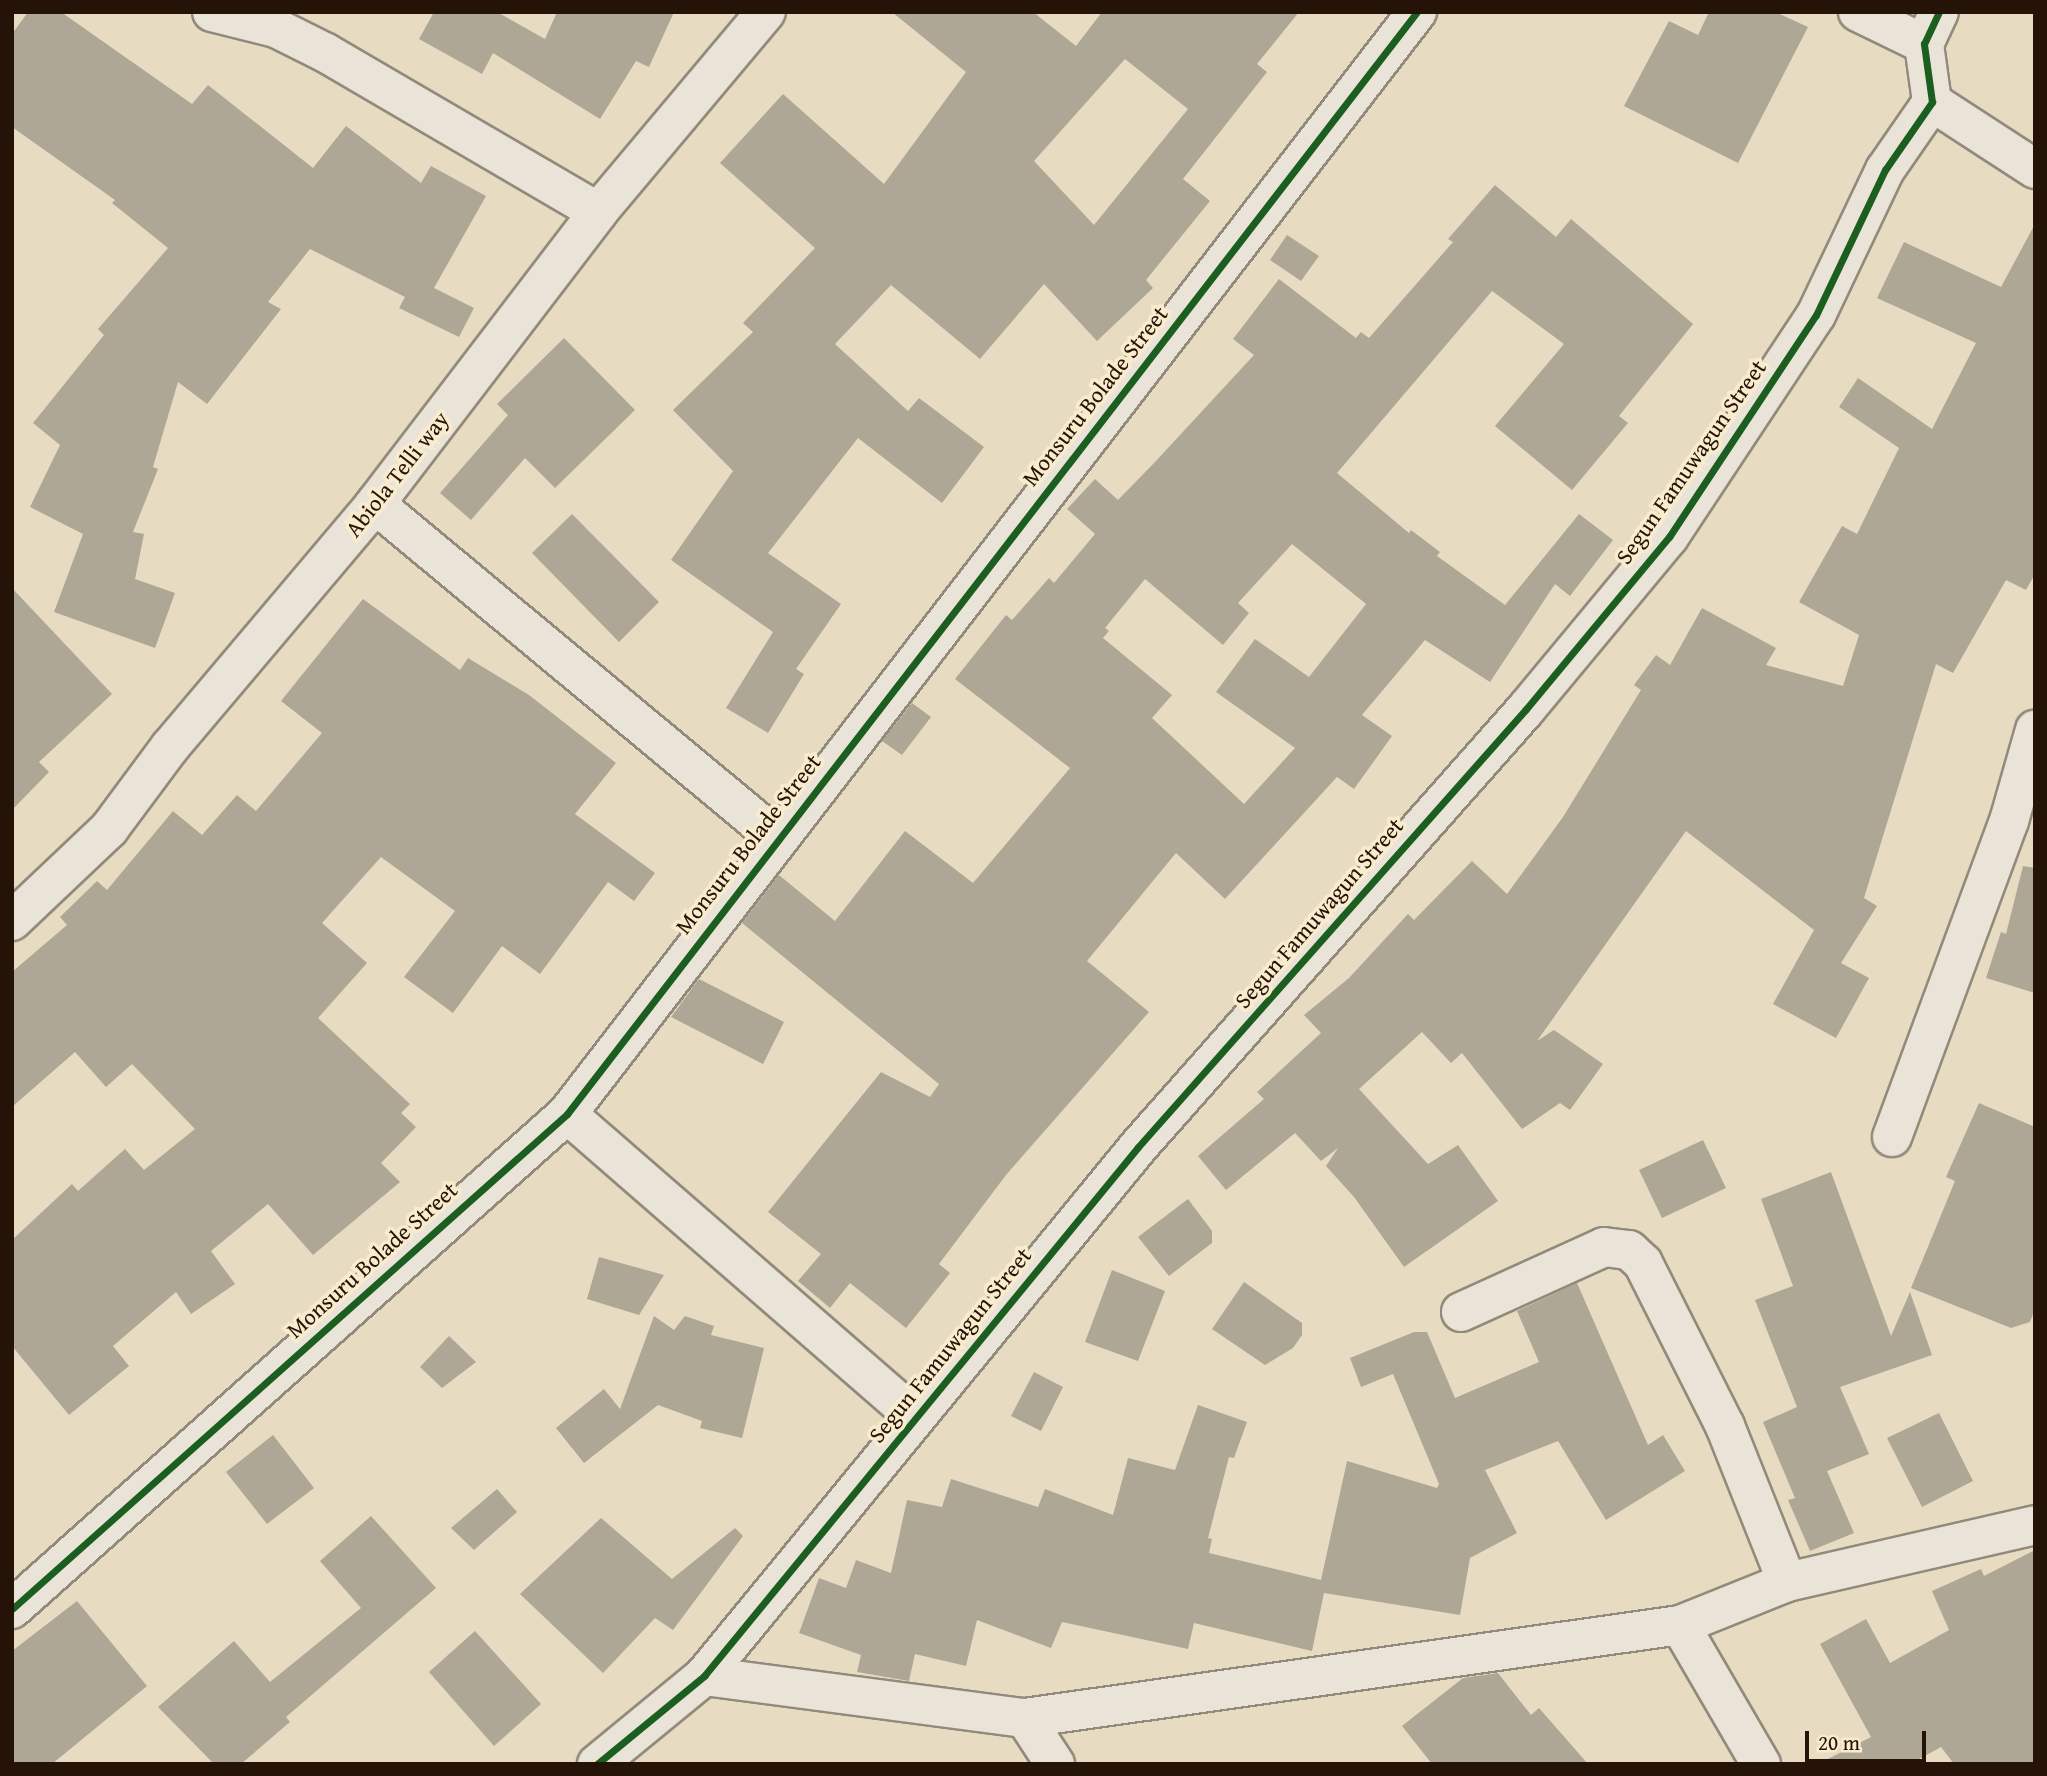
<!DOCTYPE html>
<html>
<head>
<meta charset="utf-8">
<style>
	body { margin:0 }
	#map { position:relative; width:2047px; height:1776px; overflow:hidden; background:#e7dcc2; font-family:"Gentium Book Plus",serif }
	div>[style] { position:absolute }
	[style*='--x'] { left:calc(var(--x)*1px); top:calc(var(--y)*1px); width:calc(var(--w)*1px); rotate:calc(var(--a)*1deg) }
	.building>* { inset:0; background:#afa795 }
	.roads { filter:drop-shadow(2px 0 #928a7a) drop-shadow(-2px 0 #928a7a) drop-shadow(0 2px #928a7a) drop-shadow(0 -2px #928a7a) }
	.street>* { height:38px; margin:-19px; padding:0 19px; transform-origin:19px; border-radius:19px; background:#eae4d8 }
	.cycleway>* { height:7px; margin:-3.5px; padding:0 3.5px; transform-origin:3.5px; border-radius:3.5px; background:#1b5e20 }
	span { translate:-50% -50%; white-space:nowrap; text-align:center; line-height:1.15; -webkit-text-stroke:7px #f9ecce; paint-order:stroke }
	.street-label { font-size:23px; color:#251307 }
	.frame { position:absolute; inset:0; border:14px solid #251307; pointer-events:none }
	.scale { position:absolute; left:1805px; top:1731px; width:121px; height:32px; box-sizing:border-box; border:4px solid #251307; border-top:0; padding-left:9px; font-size:21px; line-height:24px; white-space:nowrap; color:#251307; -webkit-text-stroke:5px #f9ecce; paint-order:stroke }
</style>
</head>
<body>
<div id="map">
	<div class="building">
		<div style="clip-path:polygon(28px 12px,61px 12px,192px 104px,208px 85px,313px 168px,346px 126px,421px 183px,431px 166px,486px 196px,434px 288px,474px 308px,459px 337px,399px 308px,405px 297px,310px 249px,268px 302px,281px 309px,207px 404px,178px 382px,153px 467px,158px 469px,133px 532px,144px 534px,135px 579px,175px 593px,155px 648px,54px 612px,83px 534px,30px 507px,60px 445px,33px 423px,104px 335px,98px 329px,168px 248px,112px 203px,115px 200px,12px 127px,12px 34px)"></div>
		<div style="clip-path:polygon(434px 12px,497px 12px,545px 39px,557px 12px,674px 12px,649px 67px,636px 61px,600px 119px,493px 53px,482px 74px,419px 39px)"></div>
		<div style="clip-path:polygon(evenodd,892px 12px,1033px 12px,1076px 46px,1102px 12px,1299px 12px,1257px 64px,1267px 72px,1183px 179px,1210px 201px,1146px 280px,1153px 288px,1097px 341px,1044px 284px,980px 359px,891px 285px,835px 344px,908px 411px,919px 398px,984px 447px,942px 503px,858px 438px,768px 553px,841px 604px,796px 669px,804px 674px,768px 733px,726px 708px,773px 632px,671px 560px,733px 471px,673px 410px,753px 332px,743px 323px,815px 248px,720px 163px,783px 94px,884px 184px,966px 72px,892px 12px,1125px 59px,1188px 109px,1094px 225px,1034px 161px,1125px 59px)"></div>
		<div style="clip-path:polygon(1709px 12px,1775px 12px,1808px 27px,1738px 163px,1624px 106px,1669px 21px,1698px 35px)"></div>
		<div style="clip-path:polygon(evenodd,1495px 185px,1556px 237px,1571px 219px,1693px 324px,1619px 416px,1628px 423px,1572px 490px,1495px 426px,1564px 344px,1492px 291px,1337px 473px,1409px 533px,1411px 530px,1440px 552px,1437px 556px,1505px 605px,1579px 514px,1613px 540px,1570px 596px,1555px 584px,1490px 682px,1425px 640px,1362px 715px,1392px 736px,1354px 789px,1337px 777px,1225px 899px,1176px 853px,1087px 961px,1149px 1012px,1006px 1175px,939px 1264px,950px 1273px,906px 1328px,850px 1283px,830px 1308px,798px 1281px,821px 1254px,768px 1212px,881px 1072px,930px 1097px,939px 1084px,742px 923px,779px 875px,835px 921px,905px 831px,973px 883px,1070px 768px,955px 679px,1006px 615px,1012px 620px,1049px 578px,1054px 583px,1095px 534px,1067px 509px,1095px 479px,1118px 500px,1155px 462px,1254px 355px,1233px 339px,1279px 279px,1356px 338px,1361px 332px,1369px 338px,1453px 242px,1448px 239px,1495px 185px,1292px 544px,1366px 604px,1309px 677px,1255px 639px,1216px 692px,1295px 748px,1244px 804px,1152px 718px,1172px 695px,1103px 638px,1109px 631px,1105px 628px,1145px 579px,1223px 645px,1249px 613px,1238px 603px,1292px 544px)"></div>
		<div style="clip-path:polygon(2035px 224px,2035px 574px,2026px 590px,2006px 580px,1953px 673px,1936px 664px,1864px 898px,1877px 906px,1841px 963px,1869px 978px,1836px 1038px,1773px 1004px,1814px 930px,1686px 831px,1537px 1041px,1554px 1030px,1603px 1064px,1570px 1110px,1560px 1103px,1522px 1129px,1462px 1053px,1451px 1063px,1422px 1032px,1359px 1089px,1428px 1164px,1458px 1145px,1498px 1201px,1404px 1267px,1354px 1197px,1326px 1166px,1338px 1148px,1321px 1161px,1295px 1133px,1226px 1190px,1198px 1156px,1264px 1099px,1257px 1092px,1321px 1033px,1304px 1015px,1349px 978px,1408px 914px,1414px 920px,1472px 861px,1507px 894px,1563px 817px,1641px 690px,1634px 685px,1656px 655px,1670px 665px,1702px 608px,1776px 648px,1766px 665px,1843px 686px,1859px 635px,1799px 602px,1842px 526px,1857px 534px,1899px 448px,1839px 407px,1858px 378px,1932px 429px,1976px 343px,1877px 298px,1904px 242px,2001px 287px)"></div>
		<div style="clip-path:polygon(1287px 235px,1319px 256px,1301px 281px,1270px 260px)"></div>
		<div style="clip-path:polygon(564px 338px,635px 410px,555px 488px,525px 458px,471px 520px,440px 493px,508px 415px,497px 404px)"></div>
		<div style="clip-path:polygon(572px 514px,659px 602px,619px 642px,532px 553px)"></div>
		<div style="clip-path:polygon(12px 588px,112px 694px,39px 762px,49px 772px,12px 810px)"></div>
		<div style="clip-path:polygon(363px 599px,460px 670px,468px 658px,529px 695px,616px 763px,575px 814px,655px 873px,634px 901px,608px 882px,540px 974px,502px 946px,453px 1013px,404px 977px,455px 911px,381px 857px,322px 923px,367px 963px,318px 1018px,410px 1104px,401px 1113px,416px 1127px,381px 1163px,400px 1182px,313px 1255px,268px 1204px,211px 1251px,235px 1284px,191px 1314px,176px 1292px,113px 1346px,129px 1366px,69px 1415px,12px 1346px,12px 1240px,72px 1184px,78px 1191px,125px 1149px,144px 1170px,195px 1129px,132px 1064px,106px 1087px,75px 1052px,12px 1107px,12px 972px,67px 925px,60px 917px,97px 881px,107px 890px,173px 811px,202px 835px,237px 795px,256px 811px,322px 733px,281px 701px)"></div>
		<div style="clip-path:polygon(912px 703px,931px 717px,902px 755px,882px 741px)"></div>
		<div style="clip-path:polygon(2023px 866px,2035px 868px,2035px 993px,1986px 978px,2001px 932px,2006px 934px)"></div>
		<div style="clip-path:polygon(699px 979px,784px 1022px,763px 1064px,671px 1017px)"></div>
		<div style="clip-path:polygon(1979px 1103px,2035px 1127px,2035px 1309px,2030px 1322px,2011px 1328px,1911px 1288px,1955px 1181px,1946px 1177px)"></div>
		<div style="clip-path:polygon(1703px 1140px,1726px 1188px,1662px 1218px,1639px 1170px)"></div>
		<div style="clip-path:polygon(1831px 1172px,1891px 1336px,1910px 1292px,1932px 1355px,1840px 1387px,1869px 1454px,1827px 1471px,1854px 1533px,1810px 1551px,1788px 1500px,1795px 1498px,1763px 1422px,1797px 1407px,1755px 1300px,1793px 1286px,1761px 1199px)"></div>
		<div style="clip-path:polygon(1188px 1199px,1212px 1231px,1212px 1243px,1169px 1276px,1138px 1237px)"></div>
		<div style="clip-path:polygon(599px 1257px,664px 1275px,639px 1315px,587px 1299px)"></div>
		<div style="clip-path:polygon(1112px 1270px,1165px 1291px,1138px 1361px,1085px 1342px)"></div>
		<div style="clip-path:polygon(1244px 1282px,1302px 1323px,1302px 1335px,1293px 1348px,1265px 1365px,1212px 1329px)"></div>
		<div style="clip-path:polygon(1577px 1283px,1648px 1445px,1663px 1435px,1685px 1471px,1606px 1520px,1558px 1441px,1485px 1470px,1517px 1533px,1470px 1558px,1460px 1615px,1324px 1593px,1312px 1651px,1194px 1623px,1188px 1649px,1062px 1622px,1051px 1648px,977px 1620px,966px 1666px,915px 1654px,909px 1681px,857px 1672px,861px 1655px,799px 1633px,819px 1578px,846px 1588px,856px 1560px,891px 1573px,907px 1500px,942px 1507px,951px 1479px,1038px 1507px,1045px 1489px,1113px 1515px,1128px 1458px,1175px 1470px,1198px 1405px,1247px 1422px,1234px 1458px,1229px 1457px,1208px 1538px,1212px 1539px,1209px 1553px,1321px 1580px,1347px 1461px,1437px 1488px,1439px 1484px,1393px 1374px,1361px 1387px,1350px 1358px,1414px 1332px,1427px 1332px,1455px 1398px,1539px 1362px,1517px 1311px)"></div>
		<div style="clip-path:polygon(654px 1316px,674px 1330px,685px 1316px,714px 1326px,711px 1335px,764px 1348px,742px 1438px,700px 1428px,702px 1421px,658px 1405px,584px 1463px,556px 1428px,604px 1389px,620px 1409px)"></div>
		<div style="clip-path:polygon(449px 1336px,476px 1362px,442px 1388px,420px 1367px)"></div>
		<div style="clip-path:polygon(1034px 1372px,1063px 1387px,1041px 1431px,1011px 1416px)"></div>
		<div style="clip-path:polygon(1939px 1413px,1973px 1481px,1922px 1507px,1887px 1438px)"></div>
		<div style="clip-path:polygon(273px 1435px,314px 1488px,267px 1524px,226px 1472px)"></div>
		<div style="clip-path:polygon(497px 1489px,517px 1512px,474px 1550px,451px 1528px)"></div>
		<div style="clip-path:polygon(371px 1516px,436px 1588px,286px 1717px,290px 1722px,241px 1764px,214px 1764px,158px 1707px,234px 1641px,270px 1682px,361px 1608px,320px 1561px)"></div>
		<div style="clip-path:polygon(601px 1518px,672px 1579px,735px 1528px,743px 1536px,673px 1630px,655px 1618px,603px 1673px,520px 1594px)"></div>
		<div style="clip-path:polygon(2035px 1550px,2035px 1764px,1954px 1764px,1941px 1747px,1910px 1764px,1818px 1764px,1871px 1737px,1820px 1644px,1866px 1619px,1890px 1663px,1949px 1630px,1932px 1591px,1981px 1569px,1984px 1576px)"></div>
		<div style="clip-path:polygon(77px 1601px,147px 1686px,52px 1764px,12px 1764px,12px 1651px)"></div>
		<div style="clip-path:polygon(475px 1631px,541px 1704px,494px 1746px,429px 1672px)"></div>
		<div style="clip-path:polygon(1498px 1673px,1531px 1715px,1539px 1708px,1588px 1764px,1432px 1764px,1402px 1726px,1463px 1678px)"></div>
	</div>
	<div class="roads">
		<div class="street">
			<div style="--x:212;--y:12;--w:66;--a:14"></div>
			<div style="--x:276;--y:28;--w:56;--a:26.6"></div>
			<div style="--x:326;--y:53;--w:315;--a:30.3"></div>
			<div style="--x:1858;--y:12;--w:73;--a:25.9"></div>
			<div style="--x:1932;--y:102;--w:123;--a:33"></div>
			<div style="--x:375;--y:504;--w:523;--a:39.72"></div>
			<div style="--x:12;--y:921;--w:134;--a:-43.5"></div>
			<div style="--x:109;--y:829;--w:102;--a:-53.4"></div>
			<div style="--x:170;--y:747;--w:318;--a:-49.8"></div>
			<div style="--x:375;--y:504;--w:367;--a:-52.6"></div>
			<div style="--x:598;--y:212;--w:261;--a:-50"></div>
			<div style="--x:567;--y:1114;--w:462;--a:41"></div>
			<div style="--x:1892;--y:1137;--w:337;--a:-69.7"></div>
			<div style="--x:2009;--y:821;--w:95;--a:-74.1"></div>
			<div style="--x:1461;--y:1312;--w:157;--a:-24.4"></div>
			<div style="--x:1604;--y:1247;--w:25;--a:7"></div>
			<div style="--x:1629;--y:1250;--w:19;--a:43"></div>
			<div style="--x:1643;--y:1263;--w:182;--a:63.3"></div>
			<div style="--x:1725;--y:1426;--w:168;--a:68.3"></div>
			<div style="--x:12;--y:1609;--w:744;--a:-41.73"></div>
			<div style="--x:567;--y:1114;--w:1392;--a:-52.36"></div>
			<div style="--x:1680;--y:1625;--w:161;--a:59.8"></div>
			<div style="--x:704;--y:1676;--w:324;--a:7.5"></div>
			<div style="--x:1025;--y:1718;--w:662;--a:-8.08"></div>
			<div style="--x:1680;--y:1625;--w:115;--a:-21.9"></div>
			<div style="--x:1787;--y:1582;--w:254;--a:-12.9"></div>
			<div style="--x:1025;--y:1718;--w:55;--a:56.9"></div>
			<div style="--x:597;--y:1764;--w:139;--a:-39.4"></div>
			<div style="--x:704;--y:1676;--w:684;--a:-50.63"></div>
			<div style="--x:1138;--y:1147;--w:585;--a:-48.46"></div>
			<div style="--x:1526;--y:709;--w:224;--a:-50.3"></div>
			<div style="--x:1669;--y:537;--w:266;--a:-56.5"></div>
			<div style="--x:1816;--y:315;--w:161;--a:-64.6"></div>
			<div style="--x:1885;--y:170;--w:83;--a:-55.3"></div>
			<div style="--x:1932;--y:102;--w:59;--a:-97.9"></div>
			<div style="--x:1924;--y:44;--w:35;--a:-65"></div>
		</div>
	</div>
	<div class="cycleway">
		<div style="--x:12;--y:1609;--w:744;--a:-41.73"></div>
		<div style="--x:567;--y:1114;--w:1392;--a:-52.36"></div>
		<div style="--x:597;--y:1764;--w:139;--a:-39.4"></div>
		<div style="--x:704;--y:1676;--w:684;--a:-50.63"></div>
		<div style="--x:1138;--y:1147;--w:585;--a:-48.46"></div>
		<div style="--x:1526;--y:709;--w:224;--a:-50.3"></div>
		<div style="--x:1669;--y:537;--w:266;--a:-56.5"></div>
		<div style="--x:1816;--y:315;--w:161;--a:-64.6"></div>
		<div style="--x:1885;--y:170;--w:83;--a:-55.3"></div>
		<div style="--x:1932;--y:102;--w:59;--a:-97.9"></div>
		<div style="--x:1924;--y:44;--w:35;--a:-65"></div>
	</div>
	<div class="street-label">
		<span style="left:1095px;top:396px;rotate:-52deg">Monsuru Bolade Street</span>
		<span style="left:1691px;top:462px;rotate:-55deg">Segun Famuwagun Street</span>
		<span style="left:397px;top:474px;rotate:-52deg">Abiola Telli way</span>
		<span style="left:748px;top:844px;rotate:-52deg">Monsuru Bolade Street</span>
		<span style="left:1319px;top:913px;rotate:-49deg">Segun Famuwagun Street</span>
		<span style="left:372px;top:1260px;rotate:-42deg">Monsuru Bolade Street</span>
		<span style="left:950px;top:1345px;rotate:-51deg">Segun Famuwagun Street</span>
	</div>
	<div class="frame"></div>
	<div class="scale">20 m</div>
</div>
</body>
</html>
